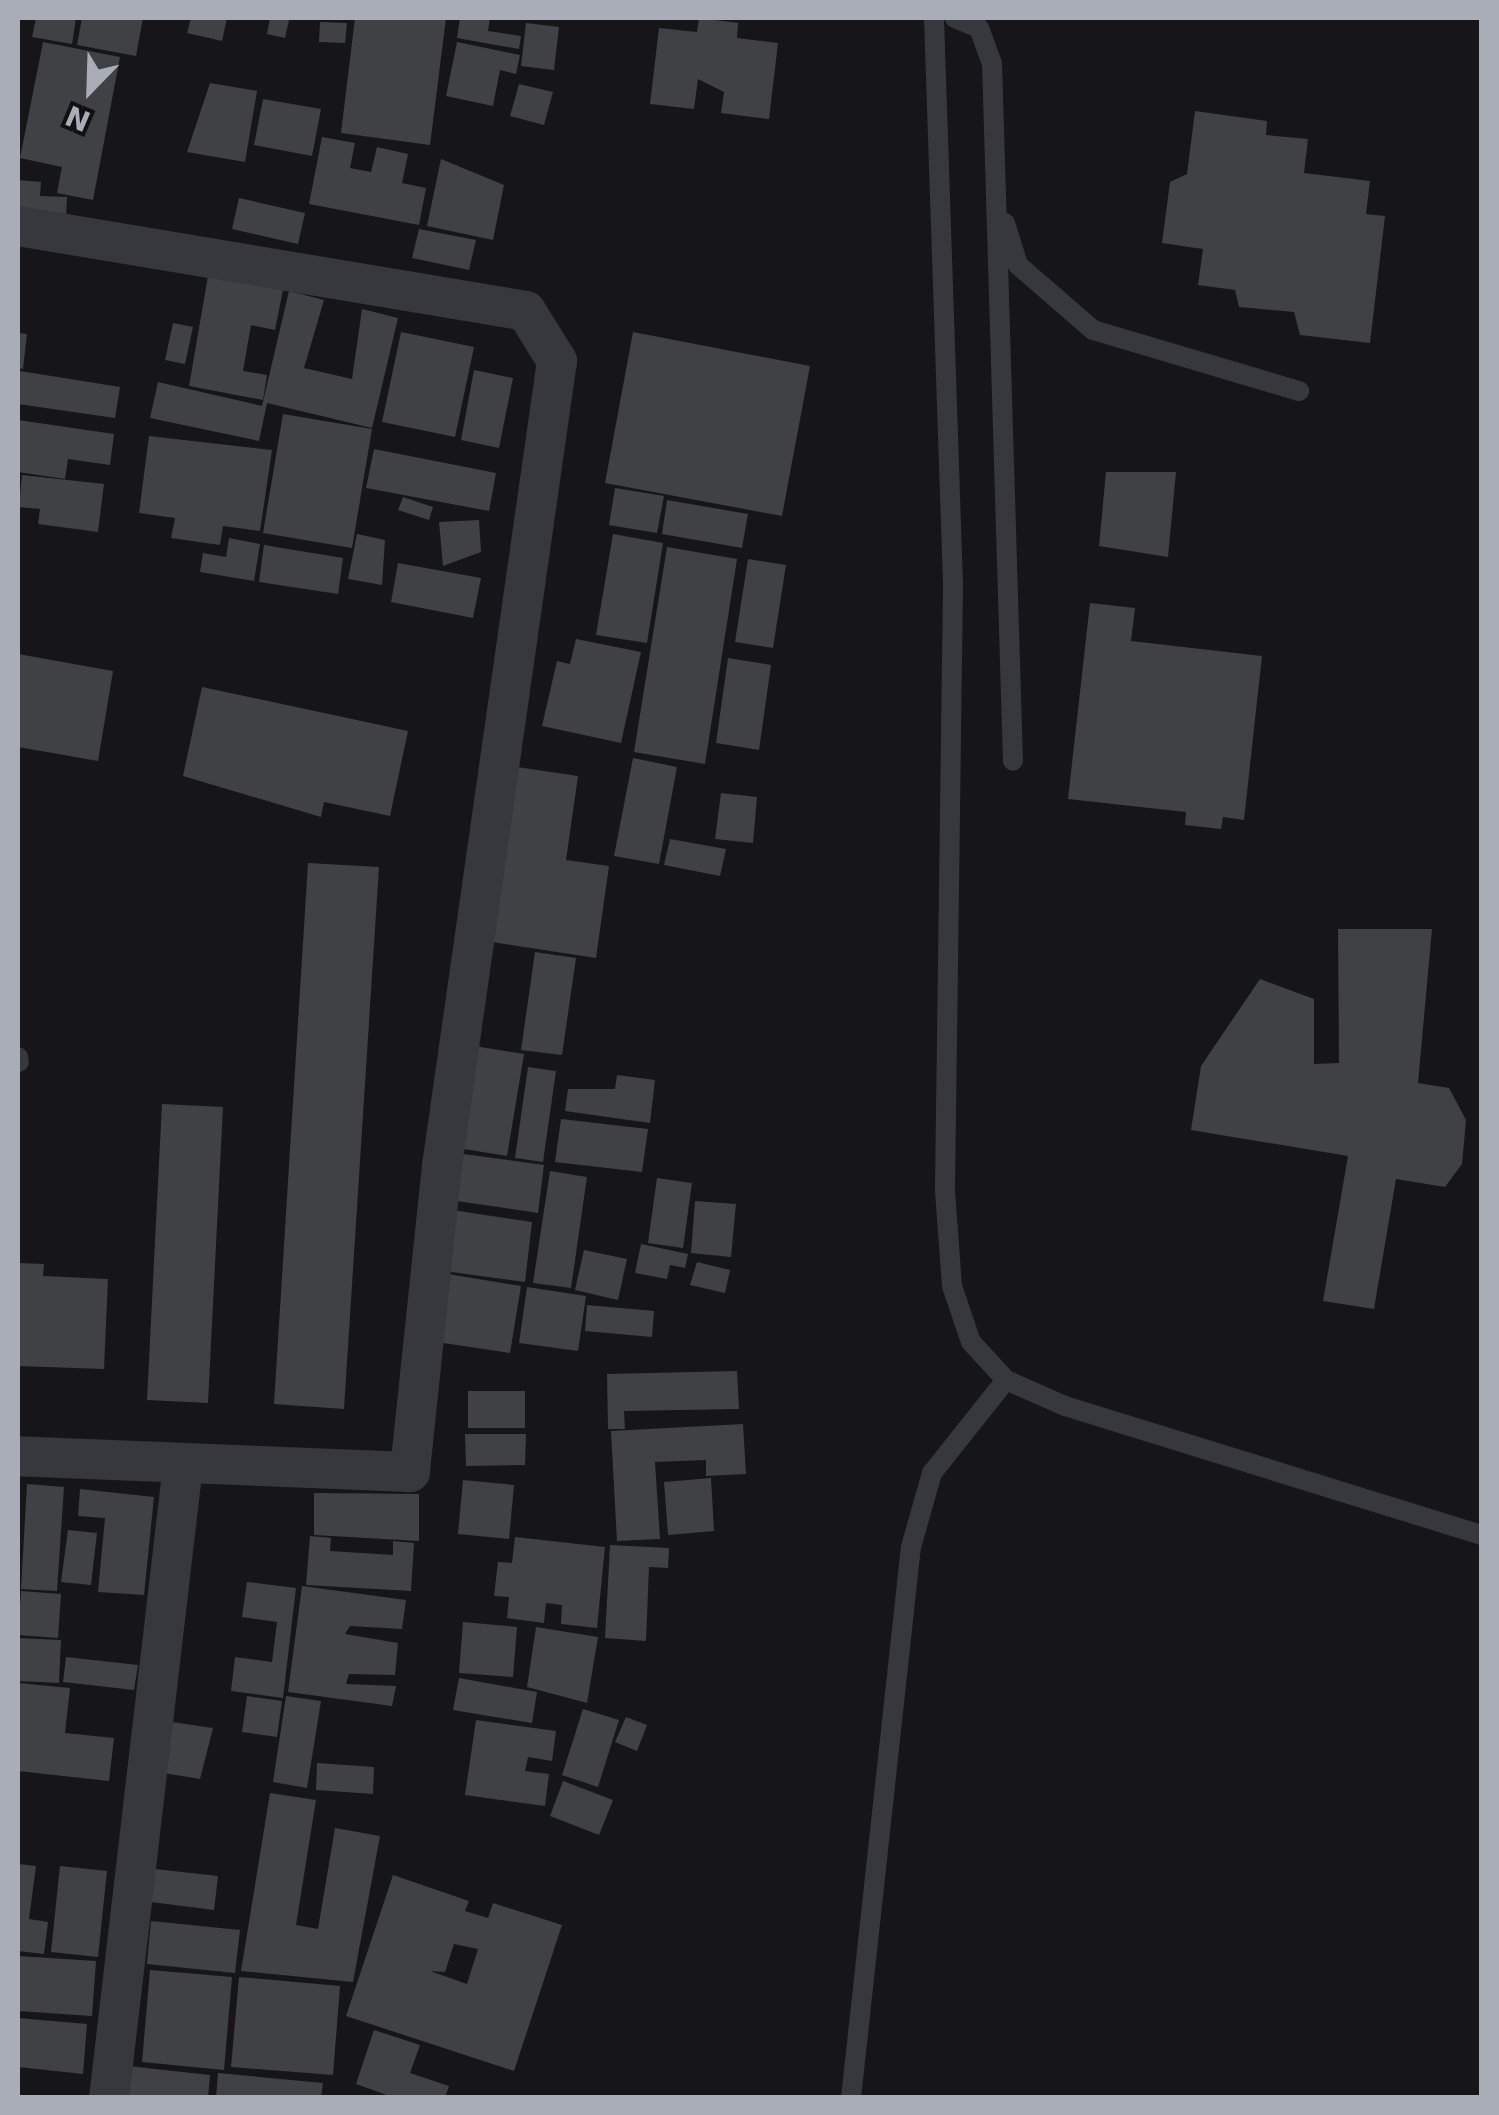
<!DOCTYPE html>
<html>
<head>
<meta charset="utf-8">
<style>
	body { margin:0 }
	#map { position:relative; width:1499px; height:2115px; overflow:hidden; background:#161618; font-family:"DejaVu Sans",sans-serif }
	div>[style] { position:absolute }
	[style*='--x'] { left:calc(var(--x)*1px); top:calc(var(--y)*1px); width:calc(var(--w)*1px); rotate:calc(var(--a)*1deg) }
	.building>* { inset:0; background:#404145 }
	.lane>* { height:20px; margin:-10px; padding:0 10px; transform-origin:10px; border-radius:10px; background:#37383d }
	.street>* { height:40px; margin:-20px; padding:0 20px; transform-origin:20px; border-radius:20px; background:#37383d }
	span { translate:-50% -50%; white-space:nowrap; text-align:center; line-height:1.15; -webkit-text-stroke:8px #111113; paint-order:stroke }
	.frame { position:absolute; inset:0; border:20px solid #a8adb8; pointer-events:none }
	.north { position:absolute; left:40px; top:40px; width:100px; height:100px; -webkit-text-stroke:8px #111113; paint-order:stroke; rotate:203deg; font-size:28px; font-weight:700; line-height:40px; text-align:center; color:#a8adb8 }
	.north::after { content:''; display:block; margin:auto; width:35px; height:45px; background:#a8adb8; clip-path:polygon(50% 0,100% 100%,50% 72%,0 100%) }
</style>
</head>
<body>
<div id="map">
	<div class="building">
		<div style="clip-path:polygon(36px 18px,76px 18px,72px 44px,32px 37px)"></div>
		<div style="clip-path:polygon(82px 18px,143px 18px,136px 56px,77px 45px)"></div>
		<div style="clip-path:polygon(191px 18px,227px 18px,222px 41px,187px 33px)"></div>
		<div style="clip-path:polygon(270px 18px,289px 20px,285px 38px,267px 34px)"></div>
		<div style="clip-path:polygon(355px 18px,446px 18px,430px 145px,341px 133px)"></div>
		<div style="clip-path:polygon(460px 18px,490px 18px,488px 31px,521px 36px,519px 49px,457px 38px)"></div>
		<div style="clip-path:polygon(699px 18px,738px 23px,737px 38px,778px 43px,769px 119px,721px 113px,724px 92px,698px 79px,694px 109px,650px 104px,659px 28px,697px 32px)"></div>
		<div style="clip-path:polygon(320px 22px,347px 23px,345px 43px,319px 42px)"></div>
		<div style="clip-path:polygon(526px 23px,559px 27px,554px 70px,521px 66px)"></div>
		<div style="clip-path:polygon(43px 42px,120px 57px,93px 200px,57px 193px,62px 167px,20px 158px)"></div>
		<div style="clip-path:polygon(457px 42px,520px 55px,516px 74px,500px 70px,493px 106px,446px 96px)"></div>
		<div style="clip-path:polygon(210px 83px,257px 91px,245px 162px,187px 152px)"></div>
		<div style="clip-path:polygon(519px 84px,553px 92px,544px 125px,510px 116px)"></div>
		<div style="clip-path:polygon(263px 99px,321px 109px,312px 156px,254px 145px)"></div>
		<div style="clip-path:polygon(1195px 111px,1267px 121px,1266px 135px,1308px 139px,1304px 173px,1370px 181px,1366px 214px,1385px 216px,1370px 343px,1300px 335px,1294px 312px,1239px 307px,1235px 290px,1198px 285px,1203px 249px,1162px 243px,1170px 182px,1187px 174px)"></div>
		<div style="clip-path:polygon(322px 137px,355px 143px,350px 168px,371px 172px,377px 147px,408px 154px,402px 183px,426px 188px,419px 225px,309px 204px)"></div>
		<div style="clip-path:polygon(441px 159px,504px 185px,493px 240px,427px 226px)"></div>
		<div style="clip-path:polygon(18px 180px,41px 182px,40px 196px,67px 197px,66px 218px,18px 215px)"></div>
		<div style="clip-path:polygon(239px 198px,305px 213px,298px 244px,232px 229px)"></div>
		<div style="clip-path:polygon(419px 229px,476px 240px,469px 270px,412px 258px)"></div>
		<div style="clip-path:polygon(208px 276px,283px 290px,275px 330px,251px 325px,243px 371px,267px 375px,263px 400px,189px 386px)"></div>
		<div style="clip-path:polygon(289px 291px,324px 300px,304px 368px,352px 379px,362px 309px,398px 318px,372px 428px,267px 403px,259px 441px,150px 418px,158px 382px,262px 406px)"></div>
		<div style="clip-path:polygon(173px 323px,193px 327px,185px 364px,165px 360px)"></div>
		<div style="clip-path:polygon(401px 332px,474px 347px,455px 437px,382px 422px)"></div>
		<div style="clip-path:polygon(633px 332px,810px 366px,782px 516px,605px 483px)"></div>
		<div style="clip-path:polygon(18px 333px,27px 334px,23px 369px,18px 368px)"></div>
		<div style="clip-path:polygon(474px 370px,513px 378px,499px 448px,461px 440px)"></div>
		<div style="clip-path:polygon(20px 371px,120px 387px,115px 418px,18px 404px)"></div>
		<div style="clip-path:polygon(283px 414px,372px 429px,352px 548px,263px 533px)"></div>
		<div style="clip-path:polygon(18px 420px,114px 434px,110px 465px,68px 459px,65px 479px,18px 472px)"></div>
		<div style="clip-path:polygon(149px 436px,272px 450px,260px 531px,223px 526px,220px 545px,171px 538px,175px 518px,139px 513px)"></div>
		<div style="clip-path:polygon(374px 449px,496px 473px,489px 511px,366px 488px)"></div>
		<div style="clip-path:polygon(1106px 472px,1176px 472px,1168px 557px,1099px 546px)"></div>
		<div style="clip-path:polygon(22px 475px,104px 484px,98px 532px,38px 524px,40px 509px,19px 507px)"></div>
		<div style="clip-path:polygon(615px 488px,664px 496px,657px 533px,609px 525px)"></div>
		<div style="clip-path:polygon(403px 497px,433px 507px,429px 520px,398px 510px)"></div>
		<div style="clip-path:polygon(667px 500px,748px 514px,742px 548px,662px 534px)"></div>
		<div style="clip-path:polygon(479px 520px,481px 552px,443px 566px,439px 522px)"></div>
		<div style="clip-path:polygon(357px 534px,385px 540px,382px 585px,348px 579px)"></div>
		<div style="clip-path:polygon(613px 534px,663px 543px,647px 643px,596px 635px)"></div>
		<div style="clip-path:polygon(229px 538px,260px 544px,254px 581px,200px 572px,203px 553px,226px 557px)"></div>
		<div style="clip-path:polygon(264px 545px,343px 558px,338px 594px,259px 582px)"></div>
		<div style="clip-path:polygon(667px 547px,737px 559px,705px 764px,634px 752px)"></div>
		<div style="clip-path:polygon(748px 559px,786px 565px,773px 648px,735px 642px)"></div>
		<div style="clip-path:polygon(398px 563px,481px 578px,473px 618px,391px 602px)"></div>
		<div style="clip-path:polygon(1090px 603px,1135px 608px,1131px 641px,1262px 656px,1244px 820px,1223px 817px,1221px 829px,1185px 825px,1186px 812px,1068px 799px)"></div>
		<div style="clip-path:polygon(576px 639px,641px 652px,621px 743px,542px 726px,557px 661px,570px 664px)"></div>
		<div style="clip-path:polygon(18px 654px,113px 671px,98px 761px,18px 747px)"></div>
		<div style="clip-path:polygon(728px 658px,771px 665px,759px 750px,716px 743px)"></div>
		<div style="clip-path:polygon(202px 687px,408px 731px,390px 816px,324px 802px,321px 817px,183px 776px)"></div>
		<div style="clip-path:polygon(633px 758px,677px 767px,659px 864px,614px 856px)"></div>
		<div style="clip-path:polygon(510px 766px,578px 776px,566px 860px,609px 866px,596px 958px,485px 941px)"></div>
		<div style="clip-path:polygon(721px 793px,757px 797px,753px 843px,715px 839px)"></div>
		<div style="clip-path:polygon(670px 839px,726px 849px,720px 876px,664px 865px)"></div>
		<div style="clip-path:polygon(308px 863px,379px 867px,344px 1409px,274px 1404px)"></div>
		<div style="clip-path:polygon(1338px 929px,1432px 929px,1418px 1083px,1449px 1088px,1466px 1120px,1462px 1164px,1445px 1187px,1396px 1179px,1374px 1309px,1323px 1301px,1348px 1156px,1191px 1130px,1201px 1066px,1260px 979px,1314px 999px,1314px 1064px,1339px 1063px)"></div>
		<div style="clip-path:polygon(535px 952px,576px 958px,562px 1055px,521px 1050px)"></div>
		<div style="clip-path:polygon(474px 1046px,524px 1054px,507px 1156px,458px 1148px)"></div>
		<div style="clip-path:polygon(528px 1067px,556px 1071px,543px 1162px,515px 1158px)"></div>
		<div style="clip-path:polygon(617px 1075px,655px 1080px,650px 1123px,565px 1111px,568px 1089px,615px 1089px)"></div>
		<div style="clip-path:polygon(162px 1104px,223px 1107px,208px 1403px,147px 1400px)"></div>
		<div style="clip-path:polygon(561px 1119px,648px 1129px,642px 1172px,555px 1162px)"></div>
		<div style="clip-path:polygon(456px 1153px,544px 1165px,538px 1213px,450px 1200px)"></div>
		<div style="clip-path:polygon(550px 1171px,587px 1177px,571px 1288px,533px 1283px)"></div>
		<div style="clip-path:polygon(657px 1178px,692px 1183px,683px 1248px,648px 1243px)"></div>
		<div style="clip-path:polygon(695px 1201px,736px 1204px,731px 1257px,691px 1253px)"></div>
		<div style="clip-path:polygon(452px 1210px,532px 1222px,525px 1282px,444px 1271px)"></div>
		<div style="clip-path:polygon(641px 1244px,688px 1254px,685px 1268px,670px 1265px,667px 1279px,635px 1273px)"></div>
		<div style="clip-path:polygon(584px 1250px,627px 1259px,618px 1300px,575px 1290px)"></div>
		<div style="clip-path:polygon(697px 1262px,730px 1270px,725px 1293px,690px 1285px)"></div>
		<div style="clip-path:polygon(18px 1263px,44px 1264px,43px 1276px,108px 1279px,104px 1369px,18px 1366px)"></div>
		<div style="clip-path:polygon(448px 1274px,521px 1286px,510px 1353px,437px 1342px)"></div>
		<div style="clip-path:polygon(527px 1287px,586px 1296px,578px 1351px,519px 1343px)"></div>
		<div style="clip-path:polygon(587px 1305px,654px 1311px,652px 1337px,585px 1331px)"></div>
		<div style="clip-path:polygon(737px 1371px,739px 1409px,624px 1411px,625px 1429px,608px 1429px,607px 1374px)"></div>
		<div style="clip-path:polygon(468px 1391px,525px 1391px,525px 1428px,468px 1428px)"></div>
		<div style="clip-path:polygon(743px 1424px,746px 1474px,706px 1476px,706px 1460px,655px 1462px,660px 1539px,617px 1541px,611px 1431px)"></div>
		<div style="clip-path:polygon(465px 1434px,526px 1434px,525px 1465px,466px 1466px)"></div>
		<div style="clip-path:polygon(711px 1478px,714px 1531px,668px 1535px,664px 1482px)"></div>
		<div style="clip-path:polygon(463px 1480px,514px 1485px,509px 1539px,458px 1534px)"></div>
		<div style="clip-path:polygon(27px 1484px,64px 1487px,57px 1591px,21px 1589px)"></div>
		<div style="clip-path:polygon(80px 1489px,154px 1497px,144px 1595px,98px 1592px,105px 1518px,78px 1516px)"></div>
		<div style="clip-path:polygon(314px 1493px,419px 1494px,419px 1541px,314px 1535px)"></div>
		<div style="clip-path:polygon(68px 1530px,97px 1533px,91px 1585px,61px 1582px)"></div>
		<div style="clip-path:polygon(310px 1536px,331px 1538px,330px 1551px,393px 1555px,393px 1541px,414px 1543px,411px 1591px,306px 1585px)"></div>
		<div style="clip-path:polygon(515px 1537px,605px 1547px,597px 1628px,561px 1624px,562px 1605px,546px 1603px,544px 1623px,507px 1618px,509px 1597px,494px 1596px,498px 1562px,512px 1563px)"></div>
		<div style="clip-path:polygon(610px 1545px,669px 1548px,668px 1568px,649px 1567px,646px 1641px,605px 1638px)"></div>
		<div style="clip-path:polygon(247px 1582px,296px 1588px,283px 1698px,231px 1691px,235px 1657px,272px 1662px,277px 1622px,242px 1617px)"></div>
		<div style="clip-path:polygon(302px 1586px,406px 1600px,402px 1629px,350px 1626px,345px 1634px,398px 1643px,395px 1675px,349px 1674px,346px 1684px,396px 1686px,392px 1706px,288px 1692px)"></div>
		<div style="clip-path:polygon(21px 1591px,61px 1594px,58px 1638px,18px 1635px)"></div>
		<div style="clip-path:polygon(463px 1622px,517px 1627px,513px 1677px,459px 1673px)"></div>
		<div style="clip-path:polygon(536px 1627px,598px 1637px,587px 1703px,527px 1687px)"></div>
		<div style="clip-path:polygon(18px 1638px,61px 1640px,59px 1683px,18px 1681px)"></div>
		<div style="clip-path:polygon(66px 1657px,138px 1665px,134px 1690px,63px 1682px)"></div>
		<div style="clip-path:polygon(459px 1678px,537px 1692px,532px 1723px,453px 1710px)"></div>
		<div style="clip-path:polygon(18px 1683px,70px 1688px,65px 1733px,114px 1738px,109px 1781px,18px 1771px)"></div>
		<div style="clip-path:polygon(247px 1696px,282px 1701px,277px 1737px,242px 1732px)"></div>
		<div style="clip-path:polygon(286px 1696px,321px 1701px,307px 1788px,273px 1782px)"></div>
		<div style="clip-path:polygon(583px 1709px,619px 1720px,598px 1787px,562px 1775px)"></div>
		<div style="clip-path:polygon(626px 1717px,647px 1725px,637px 1751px,615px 1742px)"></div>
		<div style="clip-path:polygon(476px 1720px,556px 1731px,552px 1761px,528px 1757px,525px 1771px,549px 1774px,545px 1806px,465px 1795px)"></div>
		<div style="clip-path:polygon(172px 1722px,213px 1728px,200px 1779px,164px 1773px)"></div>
		<div style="clip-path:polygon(317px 1763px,374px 1767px,373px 1794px,316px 1790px)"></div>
		<div style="clip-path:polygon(563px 1781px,613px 1800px,599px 1835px,550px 1816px)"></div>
		<div style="clip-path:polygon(270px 1793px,316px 1800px,296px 1925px,318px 1929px,335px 1828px,380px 1836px,353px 1982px,241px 1971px)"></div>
		<div style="clip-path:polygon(18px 1864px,36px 1866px,29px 1919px,48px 1922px,44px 1954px,18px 1951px)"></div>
		<div style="clip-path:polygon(60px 1866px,107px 1871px,98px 1957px,51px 1952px)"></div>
		<div style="clip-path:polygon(146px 1868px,218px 1876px,214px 1910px,143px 1901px)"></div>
		<div style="clip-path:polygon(evenodd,393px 1875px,469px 1901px,465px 1911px,488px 1918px,493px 1903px,562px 1925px,514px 2071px,346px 2016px,393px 1875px,454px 1944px,478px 1949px,467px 1984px,430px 1971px,445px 1972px,454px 1944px)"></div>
		<div style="clip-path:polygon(151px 1921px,240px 1930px,235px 1973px,147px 1964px)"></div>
		<div style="clip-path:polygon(18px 1956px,96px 1961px,92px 2016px,18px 2011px)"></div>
		<div style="clip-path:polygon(150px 1970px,232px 1977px,224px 2070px,142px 2062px)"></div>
		<div style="clip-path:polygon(239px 1977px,340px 1986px,333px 2075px,231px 2067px)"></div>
		<div style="clip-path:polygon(18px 2018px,87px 2024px,83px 2074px,18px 2067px)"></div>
		<div style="clip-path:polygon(374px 2030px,420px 2045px,410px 2073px,449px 2086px,445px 2098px,395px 2098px,356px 2084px)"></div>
		<div style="clip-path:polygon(128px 2066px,210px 2075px,208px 2098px,125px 2098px)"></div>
		<div style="clip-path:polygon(218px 2073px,323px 2083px,321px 2098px,216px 2098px)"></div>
	</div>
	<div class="lane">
		<div style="--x:934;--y:18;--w:567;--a:88.08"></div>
		<div style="--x:953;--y:585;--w:606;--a:90.76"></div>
		<div style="--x:945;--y:1191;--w:95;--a:85.8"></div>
		<div style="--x:952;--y:1286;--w:59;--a:71.3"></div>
		<div style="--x:971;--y:1342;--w:52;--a:47.4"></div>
		<div style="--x:1006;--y:1380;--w:64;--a:23.8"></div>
		<div style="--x:1065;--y:1406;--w:436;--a:17.2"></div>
		<div style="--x:955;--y:18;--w:26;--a:23"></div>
		<div style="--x:979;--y:28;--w:37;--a:70"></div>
		<div style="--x:992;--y:63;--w:698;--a:88.28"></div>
		<div style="--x:1005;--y:223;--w:44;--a:72.8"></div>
		<div style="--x:1018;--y:265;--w:99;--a:40.9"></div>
		<div style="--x:1093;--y:330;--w:215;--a:16.5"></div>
		<div style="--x:18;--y:1057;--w:5;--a:79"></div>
		<div style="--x:851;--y:2098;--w:554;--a:-83.79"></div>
		<div style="--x:911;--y:1547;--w:77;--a:-74.2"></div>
		<div style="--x:932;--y:1473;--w:119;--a:-51.5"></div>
	</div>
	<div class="street">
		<div style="--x:18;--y:226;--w:515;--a:9.5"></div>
		<div style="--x:526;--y:311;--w:59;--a:58.2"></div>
		<div style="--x:557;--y:361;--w:813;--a:98.13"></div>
		<div style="--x:442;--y:1166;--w:308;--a:96"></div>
		<div style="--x:410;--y:1472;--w:392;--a:-177.7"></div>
		<div style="--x:109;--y:2098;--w:637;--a:-83.33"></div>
	</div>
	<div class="frame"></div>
	<div class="north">N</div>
</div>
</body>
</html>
